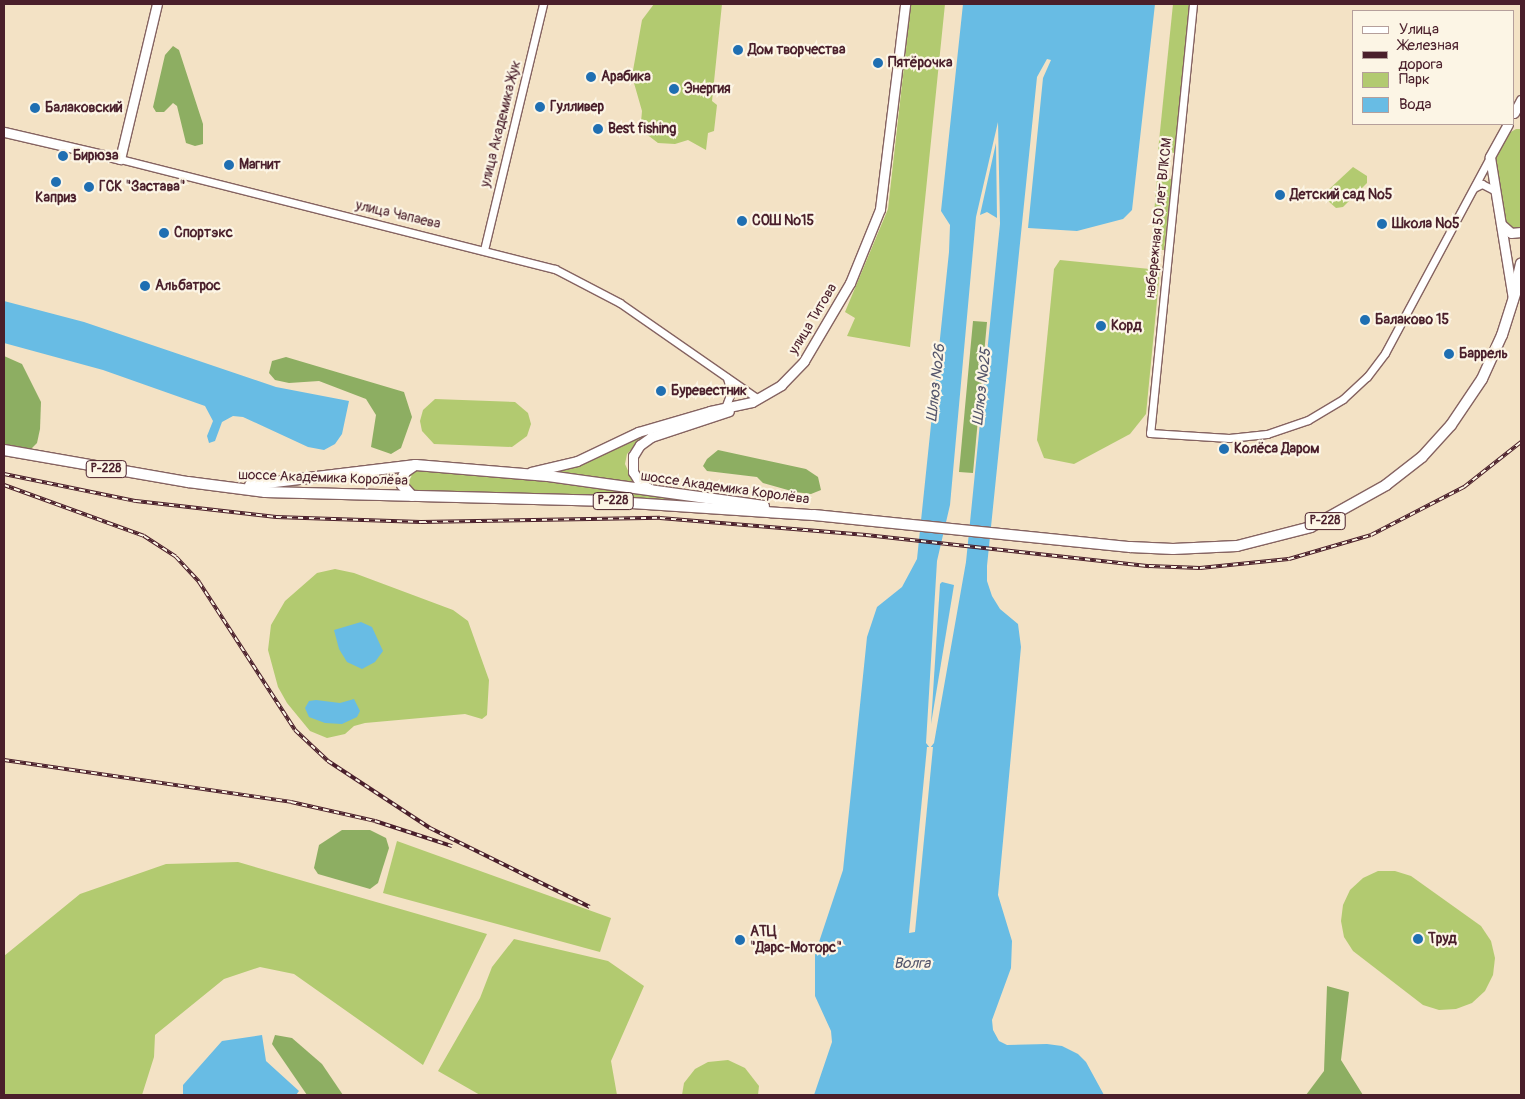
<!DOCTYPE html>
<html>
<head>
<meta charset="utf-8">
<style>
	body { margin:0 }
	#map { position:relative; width:1525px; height:1099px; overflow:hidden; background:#f3e2c5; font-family:Pangolin,sans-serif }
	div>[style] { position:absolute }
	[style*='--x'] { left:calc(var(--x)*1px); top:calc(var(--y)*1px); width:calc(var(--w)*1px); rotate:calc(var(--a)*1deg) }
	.green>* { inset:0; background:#b2ca70 }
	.forest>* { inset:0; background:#8dae62 }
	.water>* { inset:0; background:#68bce4 }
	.pier>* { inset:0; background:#f3e2c5 }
	.roads { filter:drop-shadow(1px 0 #856361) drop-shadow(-1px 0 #856361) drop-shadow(0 1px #856361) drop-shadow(0 -1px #856361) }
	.minor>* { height:7px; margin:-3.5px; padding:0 3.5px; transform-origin:3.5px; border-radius:3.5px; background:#fff }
	.major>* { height:9px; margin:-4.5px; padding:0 4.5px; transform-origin:4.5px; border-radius:4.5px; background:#fff }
	.highway>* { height:10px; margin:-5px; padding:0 5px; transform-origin:5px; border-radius:5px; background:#fff }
	.rail>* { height:4px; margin-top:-2px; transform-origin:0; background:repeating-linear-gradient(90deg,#fcf5e5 0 5.5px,#4a1f2b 0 11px); box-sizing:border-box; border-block:1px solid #4a1f2b }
	.dots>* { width:14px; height:14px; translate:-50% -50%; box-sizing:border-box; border:2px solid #fcf5e5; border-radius:50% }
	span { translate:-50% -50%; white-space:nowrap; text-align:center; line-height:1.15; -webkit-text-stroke:4.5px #fcf5e5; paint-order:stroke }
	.shield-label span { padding:1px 4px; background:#fcf5e5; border:1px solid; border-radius:4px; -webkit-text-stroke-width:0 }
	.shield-label { font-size:12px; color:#4a1f2b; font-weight:700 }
	.poi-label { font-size:14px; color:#4a1f2b; font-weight:700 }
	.left { translate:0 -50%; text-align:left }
	.street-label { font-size:14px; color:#4a1f2b }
	.water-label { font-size:15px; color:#54566c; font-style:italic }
	.frame { position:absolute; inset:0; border:5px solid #4a1f2b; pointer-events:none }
	.legend { position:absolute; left:1352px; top:10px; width:162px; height:115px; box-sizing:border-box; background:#fcf5e5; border:1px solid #b59f9b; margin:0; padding:6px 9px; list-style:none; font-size:15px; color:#4a1f2b }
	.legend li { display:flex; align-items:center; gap:10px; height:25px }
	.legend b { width:25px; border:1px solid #b59f9b }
</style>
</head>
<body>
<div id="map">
	<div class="green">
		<div style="clip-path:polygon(654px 4px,722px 4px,712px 101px,717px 105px,714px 131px,708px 133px,706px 150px,688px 140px,675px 144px,658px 143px,645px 133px,641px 122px,642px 111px,632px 76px,642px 20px)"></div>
		<div style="clip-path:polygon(911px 4px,945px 4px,910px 347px,847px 336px,855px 318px,845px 312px,888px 209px)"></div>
		<div style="clip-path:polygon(1173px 4px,1189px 4px,1175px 153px,1158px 151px)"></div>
		<div style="clip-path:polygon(1516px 129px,1521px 129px,1521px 227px,1517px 230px,1505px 225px,1495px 158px,1509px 133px)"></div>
		<div style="clip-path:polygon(1353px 167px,1367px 176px,1367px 183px,1343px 207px,1336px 208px,1327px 200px,1326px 192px)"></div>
		<div style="clip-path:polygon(1157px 178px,1172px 179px,1164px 250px,1151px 250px)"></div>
		<div style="clip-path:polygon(1060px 260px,1160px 270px,1146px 414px,1130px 434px,1074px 464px,1044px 458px,1037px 440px,1054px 269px)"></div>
		<div style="clip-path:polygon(435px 399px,515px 402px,528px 413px,531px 424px,527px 436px,512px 447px,434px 444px,422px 431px,420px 421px,423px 410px)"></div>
		<div style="clip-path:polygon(647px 433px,627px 454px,625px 464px,634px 484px,553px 473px)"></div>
		<div style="clip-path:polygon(414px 469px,547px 482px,739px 508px,602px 498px,414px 491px,406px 483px,407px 477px)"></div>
		<div style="clip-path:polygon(335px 569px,354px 573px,453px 610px,468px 621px,489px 680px,487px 715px,482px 719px,465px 714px,365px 723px,354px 726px,345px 734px,327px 738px,310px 731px,287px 703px,278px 687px,268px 650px,271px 625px,285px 601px,317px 573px)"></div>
		<div style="clip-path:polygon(397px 841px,611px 918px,600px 952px,383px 893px)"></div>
		<div style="clip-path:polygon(238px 862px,487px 934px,423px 1065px,294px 974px,260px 967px,224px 979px,155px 1035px,154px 1057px,142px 1095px,4px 1095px,4px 956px,80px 894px,166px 864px)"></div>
		<div style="clip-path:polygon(1378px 871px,1395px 871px,1411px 876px,1481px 926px,1491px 941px,1495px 958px,1493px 975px,1485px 991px,1472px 1003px,1456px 1009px,1439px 1010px,1423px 1005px,1353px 951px,1344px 937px,1341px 921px,1343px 905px,1350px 890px,1363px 878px)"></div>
		<div style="clip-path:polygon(514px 939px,608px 961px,644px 986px,611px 1061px,617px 1095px,480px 1095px,438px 1071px,480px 998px,492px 967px)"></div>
		<div style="clip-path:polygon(728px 1060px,745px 1068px,759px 1086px,758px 1095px,682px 1095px,684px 1083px,695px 1069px,708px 1062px)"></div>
	</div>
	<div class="forest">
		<div style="clip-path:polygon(173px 46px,179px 50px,203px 124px,203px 144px,195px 146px,186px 143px,177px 106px,173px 103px,164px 112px,156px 112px,153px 107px,165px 55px)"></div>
		<div style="clip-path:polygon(973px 321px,987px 322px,973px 473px,959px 472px)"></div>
		<div style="clip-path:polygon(4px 356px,22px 364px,41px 402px,40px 429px,37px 443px,31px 449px,4px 444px)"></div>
		<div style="clip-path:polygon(286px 357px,404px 392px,412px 417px,401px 448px,391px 454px,371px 447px,376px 415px,366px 399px,319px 381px,289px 383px,275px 380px,269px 373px,272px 361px)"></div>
		<div style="clip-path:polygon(718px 450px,806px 469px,818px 477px,821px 490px,811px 494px,795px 492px,763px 483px,757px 477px,707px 471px,703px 466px,707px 459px)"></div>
		<div style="clip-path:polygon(342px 830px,370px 830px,386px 838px,389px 848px,378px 883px,370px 889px,318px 874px,314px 868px,319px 845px)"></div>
		<div style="clip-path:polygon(1327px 986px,1349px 992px,1341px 1060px,1363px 1095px,1306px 1095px,1324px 1071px)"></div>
		<div style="clip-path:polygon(275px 1035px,292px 1038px,322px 1064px,343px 1095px,307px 1095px,272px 1044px)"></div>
	</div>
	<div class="water">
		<div style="clip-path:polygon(evenodd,963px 4px,1155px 4px,1132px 210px,1123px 219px,1077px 231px,1028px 228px,1043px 78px,1051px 60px,1047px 59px,1037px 77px,987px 566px,987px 581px,992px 596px,1000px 609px,1018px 624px,1021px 647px,998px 895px,1012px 941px,1011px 968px,992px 1020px,993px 1030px,999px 1041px,1007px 1045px,1047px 1044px,1062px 1046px,1078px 1054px,1086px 1062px,1104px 1095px,814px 1095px,832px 1042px,831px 1031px,815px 996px,815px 954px,843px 870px,867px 637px,877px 607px,902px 587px,917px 559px,949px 252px,950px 225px,941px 211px,963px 4px,998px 122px,1000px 224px,966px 562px,934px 743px,930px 748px,926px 743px,937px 561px,950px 505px,976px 217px,998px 122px)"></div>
		<div style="clip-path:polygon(996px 143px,997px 218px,987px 212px,980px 215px)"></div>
		<div style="clip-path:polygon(4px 301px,84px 322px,276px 387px,349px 401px,342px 434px,335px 444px,324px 450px,308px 447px,243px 417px,233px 416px,222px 422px,215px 441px,209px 443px,207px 436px,213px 421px,205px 406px,103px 370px,4px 343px)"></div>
		<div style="clip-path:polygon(942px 582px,954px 585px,931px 724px,940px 584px)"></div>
		<div style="clip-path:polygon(361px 622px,372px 627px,383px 651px,375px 662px,362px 669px,347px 662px,339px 649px,334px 630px)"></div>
		<div style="clip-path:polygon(354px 699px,360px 711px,357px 717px,342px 724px,325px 723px,309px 717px,305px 708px,309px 701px,316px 700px,340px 703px)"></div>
		<div style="clip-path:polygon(262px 1035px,266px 1061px,299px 1091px,296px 1095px,183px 1095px,183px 1085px,222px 1041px)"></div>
	</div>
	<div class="pier">
		<div style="clip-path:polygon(927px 747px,933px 747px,915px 932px,909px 933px)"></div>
	</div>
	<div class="roads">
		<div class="minor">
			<div style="--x:1193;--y:4;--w:431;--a:95.7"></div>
			<div style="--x:1150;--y:433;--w:79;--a:3.6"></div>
			<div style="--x:1229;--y:438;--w:38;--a:-6"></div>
			<div style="--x:1267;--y:434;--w:43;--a:-18.9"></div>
			<div style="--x:1308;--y:420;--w:41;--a:-31"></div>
			<div style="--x:1343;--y:399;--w:33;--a:-43"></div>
			<div style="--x:1367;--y:377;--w:30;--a:-53"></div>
			<div style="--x:1385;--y:353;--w:222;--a:-61.8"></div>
			<div style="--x:120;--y:159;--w:449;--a:14.2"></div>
			<div style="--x:555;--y:269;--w:73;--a:27.6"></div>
			<div style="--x:620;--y:303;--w:168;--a:34.8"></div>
			<div style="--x:1474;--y:188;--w:9;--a:-27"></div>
			<div style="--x:1482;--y:184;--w:13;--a:27"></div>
			<div style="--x:484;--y:250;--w:253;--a:-76.5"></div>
			<div style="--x:725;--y:408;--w:17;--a:-69"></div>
			<div style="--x:731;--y:392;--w:15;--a:-106"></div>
		</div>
		<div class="major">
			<div style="--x:1514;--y:113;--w:15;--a:-62"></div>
			<div style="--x:1508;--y:124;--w:38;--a:119"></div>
			<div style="--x:1490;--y:157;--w:144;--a:80.8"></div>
			<div style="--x:4;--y:132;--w:119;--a:13.1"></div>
			<div style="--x:120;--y:159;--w:159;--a:-76.6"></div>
			<div style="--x:1501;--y:224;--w:13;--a:42"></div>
			<div style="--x:1511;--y:233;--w:10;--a:-6"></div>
			<div style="--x:531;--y:472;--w:47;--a:-13.4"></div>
			<div style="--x:577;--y:461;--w:68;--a:-25.4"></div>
			<div style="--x:638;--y:432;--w:75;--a:-16.3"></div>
			<div style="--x:710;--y:411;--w:43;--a:-12.1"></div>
			<div style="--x:752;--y:402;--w:34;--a:-30"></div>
			<div style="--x:781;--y:385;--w:33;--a:-46"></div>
			<div style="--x:804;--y:361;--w:91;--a:-59.5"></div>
			<div style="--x:850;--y:283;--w:80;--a:-67.9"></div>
			<div style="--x:880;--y:209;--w:207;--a:-83"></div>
			<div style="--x:652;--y:490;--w:14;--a:-150"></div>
			<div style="--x:640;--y:483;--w:13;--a:-122"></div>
			<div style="--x:633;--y:472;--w:16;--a:-90"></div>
			<div style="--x:633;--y:456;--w:13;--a:-58"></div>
			<div style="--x:640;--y:445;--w:14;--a:-36"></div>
			<div style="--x:651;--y:437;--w:82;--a:-18.4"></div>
		</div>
		<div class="highway">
			<div style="--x:1517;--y:281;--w:18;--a:-77"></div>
			<div style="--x:4;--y:450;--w:187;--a:9.9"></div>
			<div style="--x:188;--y:482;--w:78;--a:7.4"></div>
			<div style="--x:265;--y:492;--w:336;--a:1.5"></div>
			<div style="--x:601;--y:501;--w:213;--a:3.8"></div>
			<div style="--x:814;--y:515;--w:318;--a:5.8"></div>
			<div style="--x:1130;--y:547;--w:43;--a:2.7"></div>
			<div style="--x:1173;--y:549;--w:64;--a:-2.7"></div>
			<div style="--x:1237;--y:546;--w:76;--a:-14.4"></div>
			<div style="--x:1311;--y:527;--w:86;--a:-29.2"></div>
			<div style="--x:1386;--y:485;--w:46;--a:-37.9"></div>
			<div style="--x:1422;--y:457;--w:43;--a:-47.8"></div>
			<div style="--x:1451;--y:425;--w:55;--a:-56"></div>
			<div style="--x:1482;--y:379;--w:48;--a:-65.6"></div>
			<div style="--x:1502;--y:335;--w:63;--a:-72.4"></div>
			<div style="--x:250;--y:485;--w:167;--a:-6.9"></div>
			<div style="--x:416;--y:465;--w:132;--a:4.8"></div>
			<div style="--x:548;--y:476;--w:218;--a:7.9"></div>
			<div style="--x:412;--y:496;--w:15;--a:-132"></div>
			<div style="--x:402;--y:485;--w:6;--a:-90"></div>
			<div style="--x:402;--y:479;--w:8;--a:-67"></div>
			<div style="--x:405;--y:472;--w:12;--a:-35"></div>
		</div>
	</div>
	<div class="rail">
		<div style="--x:4;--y:474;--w:135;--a:11.6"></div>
		<div style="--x:136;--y:501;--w:141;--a:6.5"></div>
		<div style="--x:276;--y:517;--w:145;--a:2"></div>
		<div style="--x:421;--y:522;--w:239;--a:-1"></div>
		<div style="--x:660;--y:518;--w:207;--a:4.7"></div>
		<div style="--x:866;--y:535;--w:285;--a:6.3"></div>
		<div style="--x:1149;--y:566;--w:51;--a:2.2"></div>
		<div style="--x:1200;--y:568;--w:89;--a:-5.8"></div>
		<div style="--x:1289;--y:559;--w:85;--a:-16.3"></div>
		<div style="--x:1371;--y:535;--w:105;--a:-27.3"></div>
		<div style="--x:1464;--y:487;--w:73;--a:-38.3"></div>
		<div style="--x:4;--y:485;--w:149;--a:20"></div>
		<div style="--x:144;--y:536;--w:38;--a:33"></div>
		<div style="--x:176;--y:557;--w:34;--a:47"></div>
		<div style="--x:199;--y:582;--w:176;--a:57"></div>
		<div style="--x:295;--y:730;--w:45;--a:43.2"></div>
		<div style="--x:328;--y:761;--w:122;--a:33.3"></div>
		<div style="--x:430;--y:828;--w:178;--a:26.3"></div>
		<div style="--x:4;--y:760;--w:290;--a:8.3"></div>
		<div style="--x:291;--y:802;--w:86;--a:12.7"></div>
		<div style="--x:375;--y:821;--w:81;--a:18"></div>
	</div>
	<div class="dots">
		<div style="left:738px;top:50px;background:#1f6fb2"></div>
		<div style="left:878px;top:63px;background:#1f6fb2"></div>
		<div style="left:591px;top:77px;background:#1f6fb2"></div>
		<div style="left:674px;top:89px;background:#1f6fb2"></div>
		<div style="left:540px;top:107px;background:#1f6fb2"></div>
		<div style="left:35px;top:108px;background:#1f6fb2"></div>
		<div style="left:598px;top:129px;background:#1f6fb2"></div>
		<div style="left:63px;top:156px;background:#1f6fb2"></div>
		<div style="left:229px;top:165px;background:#1f6fb2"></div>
		<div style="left:56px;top:182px;background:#1f6fb2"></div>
		<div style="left:89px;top:187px;background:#1f6fb2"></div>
		<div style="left:1280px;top:195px;background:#1f6fb2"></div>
		<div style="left:742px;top:221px;background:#1f6fb2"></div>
		<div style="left:1382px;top:224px;background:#1f6fb2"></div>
		<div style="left:164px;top:233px;background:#1f6fb2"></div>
		<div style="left:145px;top:286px;background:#1f6fb2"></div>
		<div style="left:1365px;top:320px;background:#1f6fb2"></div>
		<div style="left:1101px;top:326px;background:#1f6fb2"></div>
		<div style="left:1449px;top:354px;background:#1f6fb2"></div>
		<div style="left:661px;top:391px;background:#1f6fb2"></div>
		<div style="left:1224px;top:449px;background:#1f6fb2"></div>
		<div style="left:1418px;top:939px;background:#1f6fb2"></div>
		<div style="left:740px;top:940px;background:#1f6fb2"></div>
	</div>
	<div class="shield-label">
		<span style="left:106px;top:469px">Р-228</span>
		<span style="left:613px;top:501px">Р-228</span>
		<span style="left:1325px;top:521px">Р-228</span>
	</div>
	<div class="poi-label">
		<span class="left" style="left:748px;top:50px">Дом творчества</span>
		<span class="left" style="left:888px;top:63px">Пятёрочка</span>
		<span class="left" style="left:601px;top:77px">Арабика</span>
		<span class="left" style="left:684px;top:89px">Энергия</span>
		<span class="left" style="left:550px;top:107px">Гулливер</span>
		<span class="left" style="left:45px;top:108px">Балаковский</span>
		<span class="left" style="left:608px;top:129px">Best fishing</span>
		<span class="left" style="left:73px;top:156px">Бирюза</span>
		<span class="left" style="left:239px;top:165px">Магнит</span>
		<span class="left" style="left:99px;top:187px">ГСК "Застава"</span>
		<span class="left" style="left:1290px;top:195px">Детский сад №5</span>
		<span style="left:56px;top:198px">Каприз</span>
		<span class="left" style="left:752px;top:221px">СОШ №15</span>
		<span class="left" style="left:1392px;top:224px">Школа №5</span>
		<span class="left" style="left:174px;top:233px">Спортэкс</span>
		<span class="left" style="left:155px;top:286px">Альбатрос</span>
		<span class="left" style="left:1375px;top:320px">Балаково 15</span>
		<span class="left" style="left:1111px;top:326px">Корд</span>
		<span class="left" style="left:1459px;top:354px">Баррель</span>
		<span class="left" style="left:671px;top:391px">Буревестник</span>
		<span class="left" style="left:1234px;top:449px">Колёса Даром</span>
		<span class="left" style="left:750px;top:940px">АТЦ<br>"Дарс-Моторс"</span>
		<span class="left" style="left:1428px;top:939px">Труд</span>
	</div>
	<div class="street-label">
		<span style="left:501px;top:124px;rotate:-76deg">улица Академика Жук</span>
		<span style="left:398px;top:215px;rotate:13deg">улица Чапаева</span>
		<span style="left:1159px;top:218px;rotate:-84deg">набережная 50 лет ВЛКСМ</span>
		<span style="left:813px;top:319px;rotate:-59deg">улица Титова</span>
		<span style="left:323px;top:478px;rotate:2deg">шоссе Академика Королёва</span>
		<span style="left:725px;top:488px;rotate:8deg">шоссе Академика Королёва</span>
	</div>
	<div class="water-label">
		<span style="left:936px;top:383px;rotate:-84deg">Шлюз №26</span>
		<span style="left:982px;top:387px;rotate:-84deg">Шлюз №25</span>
		<span style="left:912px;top:964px">Волга</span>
	</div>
	<div class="frame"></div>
	<ul class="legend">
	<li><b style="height:6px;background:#fff"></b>Улица</li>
	<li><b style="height:6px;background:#4a1f2b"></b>Железная дорога</li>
	<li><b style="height:14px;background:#b2ca70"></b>Парк</li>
	<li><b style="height:14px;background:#68bce4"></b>Вода</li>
	</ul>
</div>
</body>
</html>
